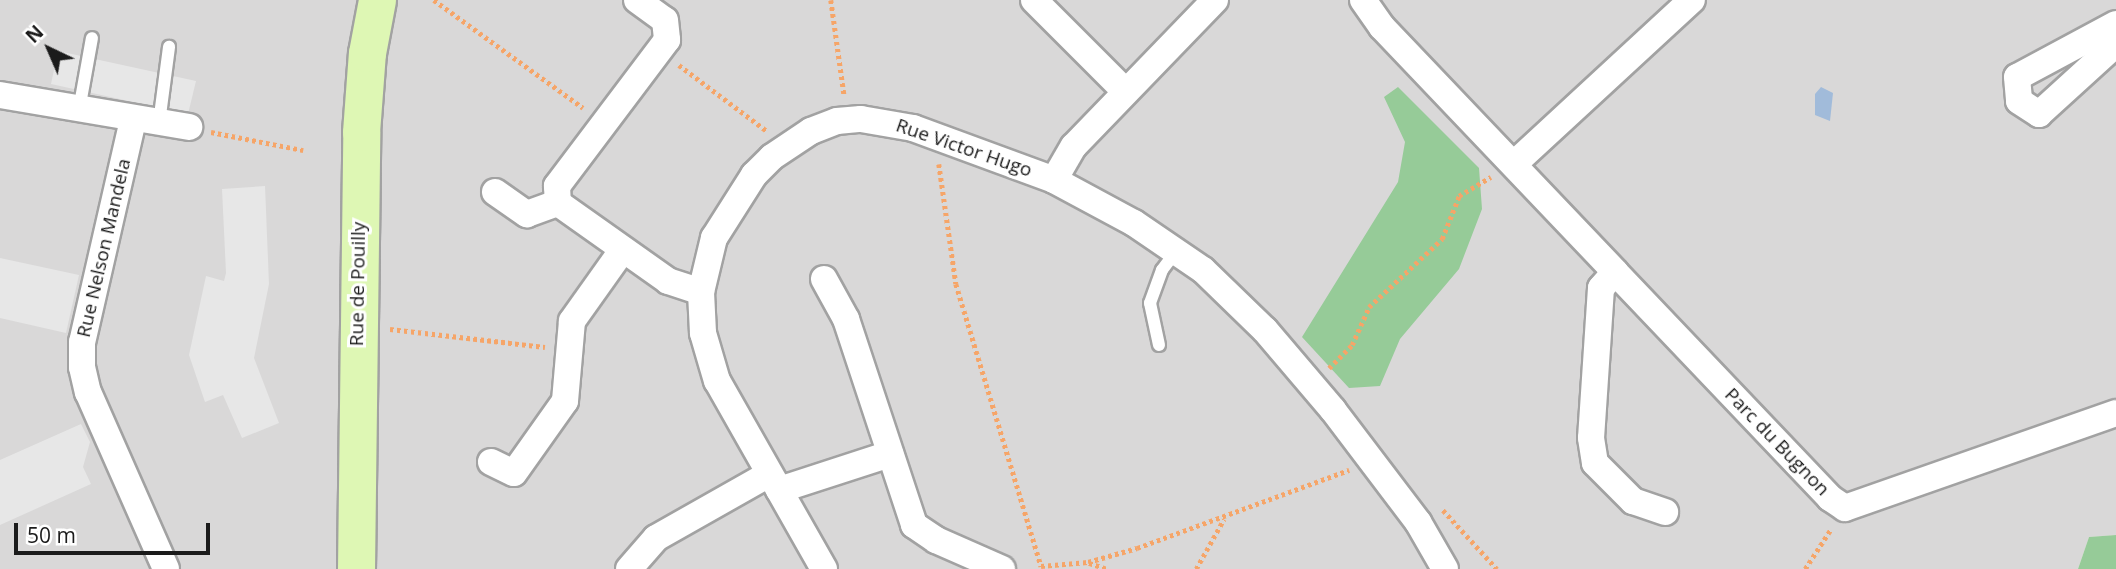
<!DOCTYPE html>
<html>
<head>
<meta charset="utf-8">
<style>
	body { margin:0 }
	#map { position:relative; width:2116px; height:569px; overflow:hidden; background:#edede1; font-family:"Open Sans",sans-serif }
	div>[style] { position:absolute }
	[style*='--x'] { left:calc(var(--x)*1px); top:calc(var(--y)*1px); width:calc(var(--w)*1px); rotate:calc(var(--a)*1deg) }
	.residential>* { inset:0; background:#d9d8d8 }
	.forest>* { inset:0; background:#96cb98 }
	.parking>* { inset:0; background:#e7e7e7 }
	.water>* { inset:0; background:#a1bbda }
	.path>* { height:4.5px; margin-top:-2.25px; transform-origin:0; background:repeating-linear-gradient(90deg,#f6a568 0 3.5px,transparent 0 7px) }
	.roads { filter:drop-shadow(2px 0 #a2a2a2) drop-shadow(-2px 0 #a2a2a2) drop-shadow(0 2px #a2a2a2) drop-shadow(0 -2px #a2a2a2) }
	.lane>* { height:12px; margin:-6px; padding:0 6px; transform-origin:6px; border-radius:6px; background:#fff }
	.street>* { height:26px; margin:-13px; padding:0 13px; transform-origin:13px; border-radius:13px; background:#fff }
	.secondary>* { height:37px; margin:-18.5px; padding:0 18.5px; transform-origin:18.5px; border-radius:18.5px; background:#def7b4 }
	span { translate:-50% -50%; white-space:nowrap; text-align:center; line-height:1.15; -webkit-text-stroke:6px #fff; paint-order:stroke }
	.street-label { font-size:19px; color:#1b1b1b }
	.north { position:absolute; left:14px; top:14px; width:70px; height:70px; -webkit-text-stroke:5px #fff; paint-order:stroke; rotate:316deg; font-size:19px; font-weight:700; line-height:28px; text-align:center; color:#1b1b1b }
	.north::after { content:''; display:block; margin:auto; width:24px; height:32px; background:#1b1b1b; clip-path:polygon(50% 0,100% 100%,50% 72%,0 100%) }
	.scale { position:absolute; left:14px; top:523px; width:196px; height:32px; box-sizing:border-box; border:4px solid #1b1b1b; border-top:0; padding-left:9px; font-size:21px; line-height:24px; white-space:nowrap; color:#1b1b1b; -webkit-text-stroke:5px #fff; paint-order:stroke }
</style>
</head>
<body>
<div id="map">
	<div class="residential">
		<div style="clip-path:polygon(0 0,2116px 0,2116px 535px,2089px 537px,2078px 569px,0 569px)"></div>
	</div>
	<div class="forest">
		<div style="clip-path:polygon(1398px 87px,1479px 168px,1482px 209px,1459px 269px,1400px 339px,1380px 386px,1349px 388px,1302px 337px,1398px 182px,1405px 142px,1384px 97px)"></div>
		<div style="clip-path:polygon(2116px 535px,2116px 569px,2078px 569px,2089px 537px)"></div>
	</div>
	<div class="parking">
		<div style="clip-path:polygon(58px 51px,196px 81px,188px 114px,51px 84px)"></div>
		<div style="clip-path:polygon(265px 186px,269px 284px,254px 358px,279px 423px,242px 438px,223px 395px,205px 402px,189px 355px,206px 276px,224px 281px,226px 273px,222px 189px)"></div>
		<div style="clip-path:polygon(0 258px,79px 275px,66px 333px,0 318px)"></div>
		<div style="clip-path:polygon(81px 424px,90px 442px,83px 467px,91px 484px,0 525px,0 460px)"></div>
	</div>
	<div class="water">
		<div style="clip-path:polygon(1821px 87px,1833px 93px,1830px 121px,1815px 115px,1815px 94px)"></div>
	</div>
	<div class="path">
		<div style="--x:434;--y:0;--w:184;--a:35.9"></div>
		<div style="--x:831;--y:0;--w:95;--a:82.1"></div>
		<div style="--x:679;--y:65;--w:110;--a:36.9"></div>
		<div style="--x:211;--y:132;--w:94;--a:11.1"></div>
		<div style="--x:939;--y:164;--w:121;--a:81.9"></div>
		<div style="--x:956;--y:284;--w:295;--a:73.2"></div>
		<div style="--x:1041;--y:566;--w:47;--a:-4.9"></div>
		<div style="--x:1088;--y:562;--w:51;--a:-15.9"></div>
		<div style="--x:1137;--y:548;--w:226;--a:-20.2"></div>
		<div style="--x:390;--y:329;--w:156;--a:6.6"></div>
		<div style="--x:1329;--y:368;--w:33;--a:-45"></div>
		<div style="--x:1352;--y:345;--w:42;--a:-65.9"></div>
		<div style="--x:1369;--y:307;--w:100;--a:-43"></div>
		<div style="--x:1442;--y:239;--w:46;--a:-68.4"></div>
		<div style="--x:1459;--y:196;--w:37;--a:-31"></div>
		<div style="--x:1443;--y:510;--w:80;--a:47.5"></div>
		<div style="--x:1089;--y:563;--w:19;--a:18"></div>
		<div style="--x:1196;--y:569;--w:57;--a:-60.8"></div>
		<div style="--x:1805;--y:569;--w:48;--a:-57"></div>
	</div>
	<div class="roads">
		<div class="lane">
			<div style="--x:79;--y:110;--w:73;--a:-79.8"></div>
			<div style="--x:159;--y:123;--w:77;--a:-82.5"></div>
			<div style="--x:1159;--y:345;--w:43;--a:-102.1"></div>
			<div style="--x:1150;--y:303;--w:35;--a:-70"></div>
			<div style="--x:1162;--y:270;--w:25;--a:-53"></div>
		</div>
		<div class="street">
			<div style="--x:637;--y:0;--w:34;--a:36"></div>
			<div style="--x:665;--y:20;--w:20;--a:84"></div>
			<div style="--x:667;--y:40;--w:183;--a:127"></div>
			<div style="--x:557;--y:186;--w:17;--a:87"></div>
			<div style="--x:558;--y:203;--w:135;--a:35.3"></div>
			<div style="--x:668;--y:281;--w:35;--a:18"></div>
			<div style="--x:1034;--y:0;--w:129;--a:45"></div>
			<div style="--x:1363;--y:0;--w:33;--a:55"></div>
			<div style="--x:1382;--y:27;--w:338;--a:46.4"></div>
			<div style="--x:1615;--y:272;--w:312;--a:46.4"></div>
			<div style="--x:1830;--y:498;--w:18;--a:34"></div>
			<div style="--x:1845;--y:508;--w:287;--a:-19.3"></div>
			<div style="--x:2116;--y:24;--w:112;--a:151.8"></div>
			<div style="--x:2017;--y:77;--w:24;--a:85"></div>
			<div style="--x:2019;--y:101;--w:24;--a:33"></div>
			<div style="--x:2039;--y:114;--w:104;--a:-42.3"></div>
			<div style="--x:0;--y:95;--w:192;--a:9.6"></div>
			<div style="--x:133;--y:120;--w:228;--a:102.9"></div>
			<div style="--x:82;--y:342;--w:25;--a:90"></div>
			<div style="--x:82;--y:367;--w:26;--a:77"></div>
			<div style="--x:88;--y:392;--w:193;--a:66.2"></div>
			<div style="--x:1514;--y:164;--w:242;--a:-42.7"></div>
			<div style="--x:1054;--y:180;--w:39;--a:-60"></div>
			<div style="--x:1074;--y:146;--w:203;--a:-46"></div>
			<div style="--x:495;--y:192;--w:39;--a:35"></div>
			<div style="--x:527;--y:214;--w:33;--a:-20"></div>
			<div style="--x:1615;--y:272;--w:21;--a:131"></div>
			<div style="--x:1601;--y:288;--w:150;--a:93.8"></div>
			<div style="--x:1591;--y:438;--w:25;--a:81"></div>
			<div style="--x:1595;--y:463;--w:54;--a:45"></div>
			<div style="--x:1633;--y:501;--w:34;--a:19"></div>
			<div style="--x:824;--y:279;--w:46;--a:61.2"></div>
			<div style="--x:846;--y:319;--w:217;--a:71.7"></div>
			<div style="--x:914;--y:525;--w:27;--a:34"></div>
			<div style="--x:936;--y:540;--w:72;--a:23.7"></div>
			<div style="--x:491;--y:462;--w:25;--a:26"></div>
			<div style="--x:514;--y:473;--w:88;--a:-54.7"></div>
			<div style="--x:565;--y:401;--w:80;--a:-85"></div>
			<div style="--x:572;--y:321;--w:85;--a:-54.6"></div>
			<div style="--x:779;--y:490;--w:117;--a:-18"></div>
			<div style="--x:629;--y:569;--w:41;--a:-48.9"></div>
			<div style="--x:656;--y:538;--w:130;--a:-29.5"></div>
			<div style="--x:824;--y:569;--w:216;--a:-119.6"></div>
			<div style="--x:717;--y:381;--w:50;--a:-106.3"></div>
			<div style="--x:703;--y:333;--w:41;--a:-92.8"></div>
			<div style="--x:701;--y:292;--w:56;--a:-76.5"></div>
			<div style="--x:714;--y:238;--w:75;--a:-57.6"></div>
			<div style="--x:754;--y:175;--w:25;--a:-45"></div>
			<div style="--x:772;--y:157;--w:47;--a:-33.7"></div>
			<div style="--x:811;--y:131;--w:28;--a:-21"></div>
			<div style="--x:837;--y:121;--w:24;--a:-5"></div>
			<div style="--x:861;--y:119;--w:53;--a:9.8"></div>
			<div style="--x:913;--y:128;--w:150;--a:20.2"></div>
			<div style="--x:1054;--y:180;--w:91;--a:28.3"></div>
			<div style="--x:1134;--y:223;--w:83;--a:34.3"></div>
			<div style="--x:1203;--y:270;--w:86;--a:44.1"></div>
			<div style="--x:1265;--y:330;--w:105;--a:49.6"></div>
			<div style="--x:1333;--y:410;--w:141;--a:52.8"></div>
			<div style="--x:1418;--y:522;--w:54;--a:60.1"></div>
		</div>
		<div class="secondary">
			<div style="--x:356;--y:569;--w:437;--a:-89.3"></div>
			<div style="--x:361;--y:132;--w:79;--a:-85.7"></div>
			<div style="--x:367;--y:53;--w:54;--a:-79.3"></div>
		</div>
	</div>
	<div class="street-label">
		<span style="left:964px;top:148px;rotate:19deg">Rue Victor Hugo</span>
		<span style="left:104px;top:248px;rotate:-77deg">Rue Nelson Mandela</span>
		<span style="left:358px;top:284px;rotate:-89deg">Rue de Pouilly</span>
		<span style="left:1777px;top:442px;rotate:46deg">Parc du Bugnon</span>
	</div>
	<div class="north">N</div>
	<div class="scale">50 m</div>
</div>
</body>
</html>
